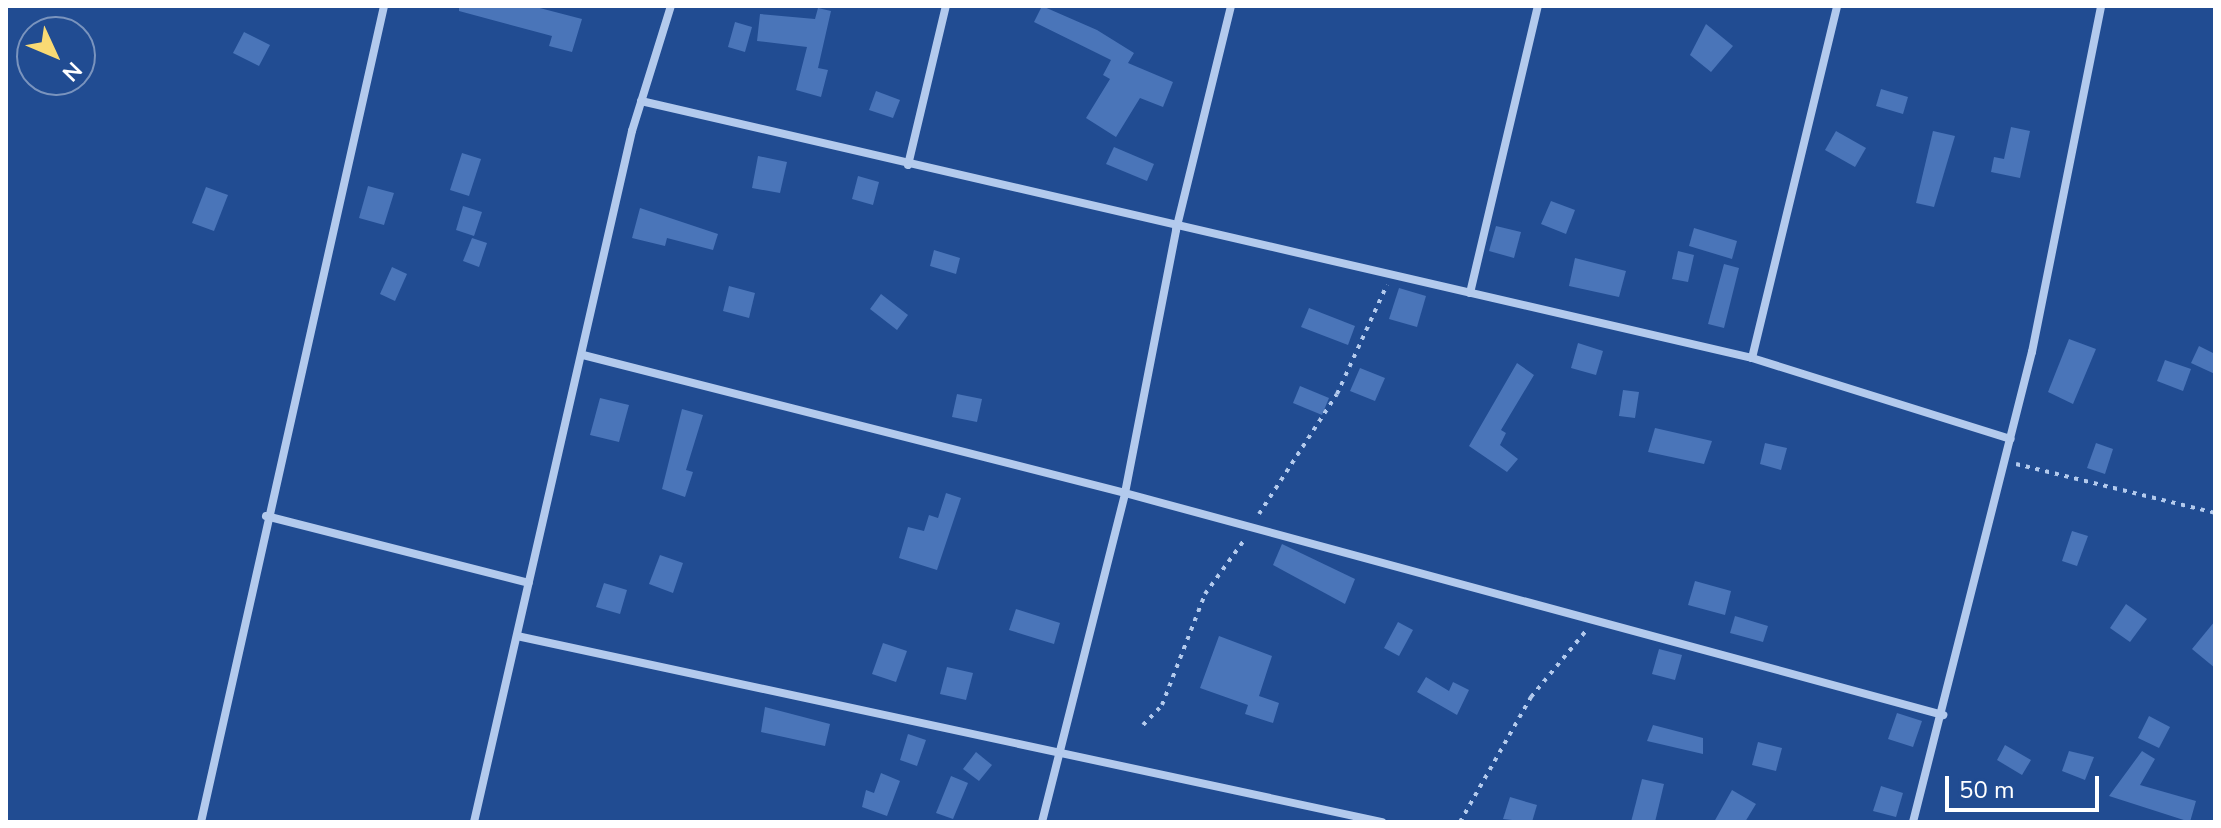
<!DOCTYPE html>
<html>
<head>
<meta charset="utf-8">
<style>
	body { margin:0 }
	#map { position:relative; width:2221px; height:828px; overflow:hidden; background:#214c92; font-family:"Nunito Sans",sans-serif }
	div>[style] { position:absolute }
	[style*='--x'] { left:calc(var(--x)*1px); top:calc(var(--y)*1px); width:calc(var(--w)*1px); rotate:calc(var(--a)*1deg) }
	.building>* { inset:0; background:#4a75b9 }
	.path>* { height:4px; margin-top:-2px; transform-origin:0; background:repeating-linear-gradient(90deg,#b3caed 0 4px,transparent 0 10px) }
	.street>* { height:8px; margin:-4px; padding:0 4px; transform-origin:4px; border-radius:4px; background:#b3caed }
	span { translate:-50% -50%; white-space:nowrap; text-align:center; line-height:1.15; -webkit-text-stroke:7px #214c92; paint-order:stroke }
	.frame { position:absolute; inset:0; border:8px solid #fff; pointer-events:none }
	.north { position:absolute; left:16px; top:16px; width:80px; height:80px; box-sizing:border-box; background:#214c92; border:2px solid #7a94be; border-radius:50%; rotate:134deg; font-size:22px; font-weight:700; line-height:32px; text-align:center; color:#fff }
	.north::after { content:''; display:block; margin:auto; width:28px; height:36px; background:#f9da74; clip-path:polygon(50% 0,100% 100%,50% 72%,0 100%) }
	.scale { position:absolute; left:1945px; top:776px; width:154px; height:36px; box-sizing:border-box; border:4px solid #fff; border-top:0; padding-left:10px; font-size:24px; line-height:28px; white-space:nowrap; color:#fff; -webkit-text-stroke:6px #214c92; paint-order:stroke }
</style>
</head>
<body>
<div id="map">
	<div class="building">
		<div style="clip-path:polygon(459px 6px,532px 6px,582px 19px,572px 52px,549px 46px,552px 36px,459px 11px)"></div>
		<div style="clip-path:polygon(1042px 6px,1097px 30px,1134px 53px,1128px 63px,1173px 82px,1163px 107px,1140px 98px,1116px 137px,1086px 118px,1110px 79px,1103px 75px,1111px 60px,1034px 22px)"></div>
		<div style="clip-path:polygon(818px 8px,831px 11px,818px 68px,828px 70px,821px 97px,796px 90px,807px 47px,757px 41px,760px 14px,815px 19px)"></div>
		<div style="clip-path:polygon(735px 22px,752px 27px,745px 52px,728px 47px)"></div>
		<div style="clip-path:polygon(1706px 24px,1733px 46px,1711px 72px,1690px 55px)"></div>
		<div style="clip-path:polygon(244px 32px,270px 45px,259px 66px,233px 53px)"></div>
		<div style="clip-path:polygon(1881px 89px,1908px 97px,1903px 114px,1876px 106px)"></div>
		<div style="clip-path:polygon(876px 91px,900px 100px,893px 118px,869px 110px)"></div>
		<div style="clip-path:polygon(2011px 127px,2030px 131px,2020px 178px,1991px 172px,1994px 157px,2004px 159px)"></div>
		<div style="clip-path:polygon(1836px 131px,1866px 148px,1855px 167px,1825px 150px)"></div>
		<div style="clip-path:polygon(1933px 131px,1955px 136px,1934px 207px,1916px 203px)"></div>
		<div style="clip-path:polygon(1114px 147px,1154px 164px,1147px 181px,1106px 164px)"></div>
		<div style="clip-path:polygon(462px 153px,481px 159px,469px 196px,450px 190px)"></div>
		<div style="clip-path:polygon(758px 156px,787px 162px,780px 193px,752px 188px)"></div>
		<div style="clip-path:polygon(858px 176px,879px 182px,873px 205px,852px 199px)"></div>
		<div style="clip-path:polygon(368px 186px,394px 193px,384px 225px,359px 218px)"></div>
		<div style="clip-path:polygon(206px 187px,228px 195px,214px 231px,192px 223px)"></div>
		<div style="clip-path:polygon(1551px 201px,1575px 210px,1566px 234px,1541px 224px)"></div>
		<div style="clip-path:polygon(463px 206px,482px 212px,474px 236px,456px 230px)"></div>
		<div style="clip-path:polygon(640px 208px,718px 234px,713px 250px,667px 238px,665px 246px,632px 238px)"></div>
		<div style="clip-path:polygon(1496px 226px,1521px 232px,1514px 258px,1489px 251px)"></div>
		<div style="clip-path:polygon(1694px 228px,1737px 241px,1732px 259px,1689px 246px)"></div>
		<div style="clip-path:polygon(472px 238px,487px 243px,479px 267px,463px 261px)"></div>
		<div style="clip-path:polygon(934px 250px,960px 258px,956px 274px,930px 266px)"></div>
		<div style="clip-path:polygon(1678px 251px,1694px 255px,1688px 282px,1672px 279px)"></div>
		<div style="clip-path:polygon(1575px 258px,1626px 271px,1619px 297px,1569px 286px)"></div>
		<div style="clip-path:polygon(1724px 264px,1739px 268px,1724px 328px,1708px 324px)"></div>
		<div style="clip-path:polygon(392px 267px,407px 274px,395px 301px,380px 294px)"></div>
		<div style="clip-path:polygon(729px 286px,755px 293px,749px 318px,723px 311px)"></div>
		<div style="clip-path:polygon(1399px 288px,1426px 296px,1417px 327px,1389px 319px)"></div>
		<div style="clip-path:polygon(881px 294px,908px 315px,897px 330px,870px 309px)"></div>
		<div style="clip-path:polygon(1309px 308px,1355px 326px,1348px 345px,1301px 327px)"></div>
		<div style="clip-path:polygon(2069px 339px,2096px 349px,2073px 404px,2048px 392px)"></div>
		<div style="clip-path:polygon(1578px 343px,1603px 351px,1596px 375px,1571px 368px)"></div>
		<div style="clip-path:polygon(2199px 346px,2215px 354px,2215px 374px,2191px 363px)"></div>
		<div style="clip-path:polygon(2165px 360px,2191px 369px,2183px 391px,2157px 381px)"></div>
		<div style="clip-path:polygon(1517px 363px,1534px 375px,1501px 430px,1506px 433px,1500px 445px,1518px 459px,1507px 472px,1469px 446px)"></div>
		<div style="clip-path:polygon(1360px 368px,1385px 378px,1375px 401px,1350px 391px)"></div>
		<div style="clip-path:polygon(1300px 386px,1329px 398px,1322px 415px,1293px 403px)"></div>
		<div style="clip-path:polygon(1623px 390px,1639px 392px,1635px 418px,1619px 416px)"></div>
		<div style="clip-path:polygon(957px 394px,982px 399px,977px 422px,952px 417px)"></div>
		<div style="clip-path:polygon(600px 398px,629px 405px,619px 442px,590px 435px)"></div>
		<div style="clip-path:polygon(682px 409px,703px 415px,686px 470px,693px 472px,685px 497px,662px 489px)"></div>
		<div style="clip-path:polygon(1655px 428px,1712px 441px,1704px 464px,1648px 452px)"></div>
		<div style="clip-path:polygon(1765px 443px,1787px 448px,1781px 470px,1760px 464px)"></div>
		<div style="clip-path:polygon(2096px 443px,2113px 449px,2105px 474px,2087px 468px)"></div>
		<div style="clip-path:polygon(946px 493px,961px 498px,937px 570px,899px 558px,908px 527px,924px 531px,929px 515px,938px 518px)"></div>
		<div style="clip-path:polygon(2072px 531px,2088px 536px,2077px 566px,2062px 561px)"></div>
		<div style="clip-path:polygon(1282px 544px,1355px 579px,1345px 604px,1273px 565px)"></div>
		<div style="clip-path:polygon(660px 555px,683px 563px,673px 593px,649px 584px)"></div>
		<div style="clip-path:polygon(1695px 581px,1731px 591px,1725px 615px,1688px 605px)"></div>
		<div style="clip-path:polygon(604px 583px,627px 590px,620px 614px,596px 607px)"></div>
		<div style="clip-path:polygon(2126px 604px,2147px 619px,2130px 642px,2110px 628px)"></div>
		<div style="clip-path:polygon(1016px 609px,1060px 623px,1054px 644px,1009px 630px)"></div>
		<div style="clip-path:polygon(1735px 616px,1768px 626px,1763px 642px,1730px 633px)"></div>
		<div style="clip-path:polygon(2215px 621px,2215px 668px,2192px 649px)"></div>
		<div style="clip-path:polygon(1398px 622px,1413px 630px,1399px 656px,1384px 648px)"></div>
		<div style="clip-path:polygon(1219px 636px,1272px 656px,1259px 696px,1279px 703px,1273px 723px,1245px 714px,1248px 705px,1200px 688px)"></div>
		<div style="clip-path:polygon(883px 643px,907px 651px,896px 682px,872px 674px)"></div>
		<div style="clip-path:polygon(1659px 649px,1682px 655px,1675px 680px,1652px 674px)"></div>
		<div style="clip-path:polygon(947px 667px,973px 673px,966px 700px,940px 694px)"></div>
		<div style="clip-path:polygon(1426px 677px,1449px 691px,1453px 682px,1469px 690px,1457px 715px,1417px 692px)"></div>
		<div style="clip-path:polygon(765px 707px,830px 724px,825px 746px,761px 732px)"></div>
		<div style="clip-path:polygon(1897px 713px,1922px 721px,1913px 747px,1888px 739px)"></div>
		<div style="clip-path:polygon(2149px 716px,2170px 727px,2159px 748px,2138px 738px)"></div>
		<div style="clip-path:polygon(1653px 725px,1703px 738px,1703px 754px,1647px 741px)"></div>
		<div style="clip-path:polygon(908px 734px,926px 740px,917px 766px,900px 760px)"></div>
		<div style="clip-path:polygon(1758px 742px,1782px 748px,1776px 771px,1752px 765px)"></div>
		<div style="clip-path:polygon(2005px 745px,2031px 760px,2022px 775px,1997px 760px)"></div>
		<div style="clip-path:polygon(2069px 751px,2094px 757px,2085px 780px,2062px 771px)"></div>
		<div style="clip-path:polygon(2142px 751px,2155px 759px,2140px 785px,2196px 801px,2190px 822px,2109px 796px)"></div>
		<div style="clip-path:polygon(976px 752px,992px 765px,979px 781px,963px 769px)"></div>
		<div style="clip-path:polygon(881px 773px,900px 781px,887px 816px,862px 807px,866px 790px,874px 793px)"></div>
		<div style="clip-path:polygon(951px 776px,968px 783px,953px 819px,936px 813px)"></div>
		<div style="clip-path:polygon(1642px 779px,1664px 784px,1655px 822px,1631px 822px)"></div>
		<div style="clip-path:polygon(1881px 786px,1903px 793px,1896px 817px,1873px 811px)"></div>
		<div style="clip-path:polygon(1732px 790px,1756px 804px,1745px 822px,1714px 822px)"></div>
		<div style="clip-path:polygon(1510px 797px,1537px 805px,1532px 822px,1503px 819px)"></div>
	</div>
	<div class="path">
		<div style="--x:2016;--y:464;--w:205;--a:13.8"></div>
		<div style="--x:1259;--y:514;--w:143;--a:-57"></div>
		<div style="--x:1337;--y:394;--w:120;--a:-65.4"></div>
		<div style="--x:1143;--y:725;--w:28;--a:-46"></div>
		<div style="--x:1162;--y:705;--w:119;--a:-68.8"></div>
		<div style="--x:1205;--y:594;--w:68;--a:-54"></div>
		<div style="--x:1460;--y:822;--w:144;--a:-60.4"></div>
		<div style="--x:1531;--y:697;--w:85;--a:-50.3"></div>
	</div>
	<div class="street">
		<div style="--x:641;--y:101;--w:1140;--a:13.02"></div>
		<div style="--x:1752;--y:358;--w:271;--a:17.4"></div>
		<div style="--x:908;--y:165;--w:163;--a:-76.6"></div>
		<div style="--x:1470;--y:293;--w:295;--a:-76.7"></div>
		<div style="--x:583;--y:355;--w:559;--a:14.28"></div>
		<div style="--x:1125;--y:493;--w:848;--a:15.18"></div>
		<div style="--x:1752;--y:358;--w:362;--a:-76.4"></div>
		<div style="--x:266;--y:516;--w:271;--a:14.3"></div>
		<div style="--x:517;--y:636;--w:885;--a:12.14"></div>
		<div style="--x:201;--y:822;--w:836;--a:-77.36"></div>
		<div style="--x:474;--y:822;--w:709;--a:-77.12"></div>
		<div style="--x:632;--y:131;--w:131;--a:-72.7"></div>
		<div style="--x:1042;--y:822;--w:339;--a:-75.8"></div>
		<div style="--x:1125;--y:493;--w:268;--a:-79"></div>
		<div style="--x:1176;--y:230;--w:231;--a:-76.2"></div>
		<div style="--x:1913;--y:822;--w:485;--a:-75.8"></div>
		<div style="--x:2032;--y:352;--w:353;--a:-78.7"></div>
	</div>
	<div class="frame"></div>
	<div class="north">N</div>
	<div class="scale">50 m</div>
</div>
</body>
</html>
